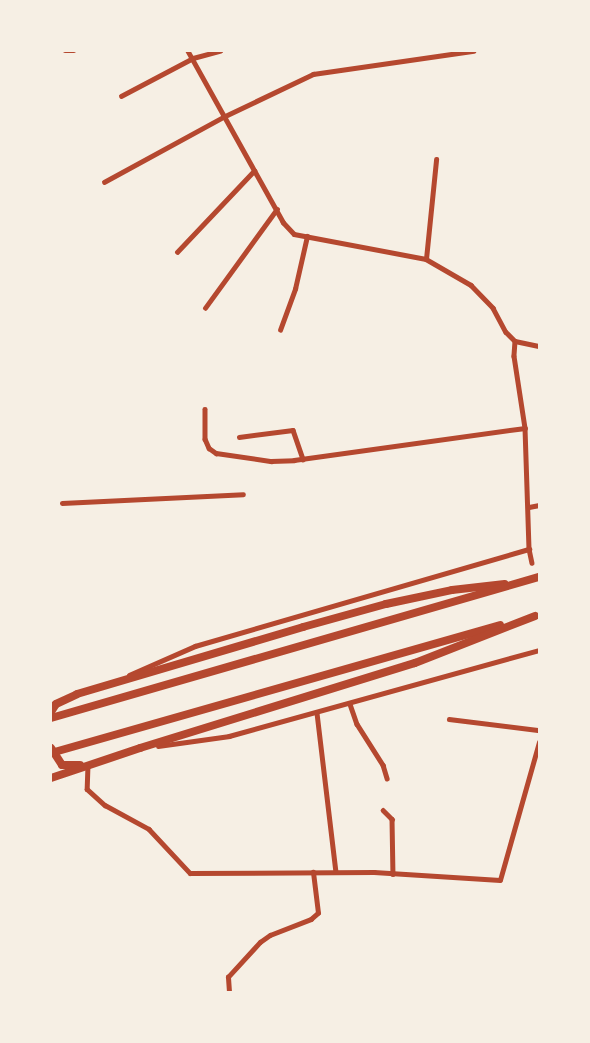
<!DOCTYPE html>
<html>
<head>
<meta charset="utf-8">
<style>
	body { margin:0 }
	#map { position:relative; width:590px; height:1043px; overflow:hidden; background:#f6efe4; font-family:"Asap Condensed",sans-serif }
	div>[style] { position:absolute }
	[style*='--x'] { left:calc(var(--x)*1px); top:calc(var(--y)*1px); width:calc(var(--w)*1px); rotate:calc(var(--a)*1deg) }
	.minor>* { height:4.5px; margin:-2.25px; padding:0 2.25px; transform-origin:2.25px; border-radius:2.25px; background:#b5482f }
	.trunk>* { height:8px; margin:-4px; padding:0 4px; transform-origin:4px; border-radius:4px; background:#b5482f }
	span { translate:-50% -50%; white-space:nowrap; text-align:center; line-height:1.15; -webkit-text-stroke:5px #f6efe4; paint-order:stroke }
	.frame { position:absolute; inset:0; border:52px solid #f6efe4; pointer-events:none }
</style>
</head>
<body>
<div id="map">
	<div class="minor">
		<div style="--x:65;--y:51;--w:9;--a:0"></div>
		<div style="--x:188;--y:51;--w:196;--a:60.9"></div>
		<div style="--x:283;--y:222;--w:16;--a:47"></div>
		<div style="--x:294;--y:234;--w:134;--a:10.7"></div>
		<div style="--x:426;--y:259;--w:52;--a:30"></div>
		<div style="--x:471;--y:285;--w:32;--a:46"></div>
		<div style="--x:493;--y:308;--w:27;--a:62"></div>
		<div style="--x:506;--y:332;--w:13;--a:45"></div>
		<div style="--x:515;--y:341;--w:25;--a:12"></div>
		<div style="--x:121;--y:96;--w:81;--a:-27.8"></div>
		<div style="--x:193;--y:58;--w:28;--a:-15"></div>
		<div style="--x:104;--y:182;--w:136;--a:-28.6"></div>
		<div style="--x:223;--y:117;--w:100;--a:-25.5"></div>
		<div style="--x:313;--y:74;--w:162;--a:-8.2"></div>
		<div style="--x:177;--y:252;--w:112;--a:-46.5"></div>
		<div style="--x:426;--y:259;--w:100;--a:-84.2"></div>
		<div style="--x:205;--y:308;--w:122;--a:-54"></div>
		<div style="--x:280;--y:330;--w:44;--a:-69.9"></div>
		<div style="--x:295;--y:289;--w:54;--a:-77.2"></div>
		<div style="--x:515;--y:341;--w:15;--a:94"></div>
		<div style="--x:514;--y:356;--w:73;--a:81.3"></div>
		<div style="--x:525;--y:428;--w:121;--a:88.1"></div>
		<div style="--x:529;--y:549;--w:14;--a:78"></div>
		<div style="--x:205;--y:409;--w:30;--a:90"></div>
		<div style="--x:205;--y:439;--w:10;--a:66"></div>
		<div style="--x:209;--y:448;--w:9;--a:36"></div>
		<div style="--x:216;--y:453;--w:56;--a:8.3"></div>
		<div style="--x:271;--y:461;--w:23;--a:-2"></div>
		<div style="--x:294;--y:460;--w:233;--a:-7.9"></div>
		<div style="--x:239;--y:437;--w:54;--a:-7.4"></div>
		<div style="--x:293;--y:430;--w:31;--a:71"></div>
		<div style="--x:62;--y:503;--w:181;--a:-2.8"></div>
		<div style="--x:529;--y:507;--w:10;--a:-11"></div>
		<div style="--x:129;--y:675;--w:72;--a:-23.7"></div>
		<div style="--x:195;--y:646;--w:348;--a:-16.2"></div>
		<div style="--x:350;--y:704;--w:21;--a:71"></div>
		<div style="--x:357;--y:724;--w:49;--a:57.6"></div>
		<div style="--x:383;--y:765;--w:14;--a:73"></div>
		<div style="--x:317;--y:713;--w:160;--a:83.2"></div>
		<div style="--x:449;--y:719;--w:91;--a:7"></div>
		<div style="--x:158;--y:746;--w:72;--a:-8"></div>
		<div style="--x:229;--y:736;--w:322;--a:-15.5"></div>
		<div style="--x:88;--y:765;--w:24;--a:92"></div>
		<div style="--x:87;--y:789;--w:24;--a:42"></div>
		<div style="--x:105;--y:805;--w:50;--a:28.6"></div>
		<div style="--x:149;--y:829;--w:60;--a:47"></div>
		<div style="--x:190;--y:873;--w:184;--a:-0.3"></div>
		<div style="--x:374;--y:872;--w:126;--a:3.6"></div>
		<div style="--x:500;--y:880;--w:143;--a:-74.2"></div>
		<div style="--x:383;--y:810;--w:13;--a:45"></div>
		<div style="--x:392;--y:819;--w:55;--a:89"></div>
		<div style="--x:229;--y:992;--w:15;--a:-94"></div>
		<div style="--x:228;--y:977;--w:47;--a:-47.6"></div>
		<div style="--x:260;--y:942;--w:12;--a:-35"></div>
		<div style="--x:270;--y:935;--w:44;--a:-21.3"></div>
		<div style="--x:311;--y:919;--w:9;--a:-41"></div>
		<div style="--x:318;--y:913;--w:41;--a:-97"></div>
	</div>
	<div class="trunk">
		<div style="--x:51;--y:712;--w:9;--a:-58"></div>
		<div style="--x:56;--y:704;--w:23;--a:-25"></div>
		<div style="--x:77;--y:694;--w:236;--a:-16.5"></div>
		<div style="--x:303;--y:627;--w:86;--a:-15.5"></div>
		<div style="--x:386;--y:604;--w:67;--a:-12"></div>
		<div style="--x:452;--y:590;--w:53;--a:-6.5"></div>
		<div style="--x:51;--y:718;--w:508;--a:-16.12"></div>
		<div style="--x:51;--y:748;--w:20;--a:57"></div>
		<div style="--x:62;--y:765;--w:18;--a:0"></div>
		<div style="--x:51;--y:753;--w:467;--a:-15.9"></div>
		<div style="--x:51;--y:778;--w:94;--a:-18.6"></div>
		<div style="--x:140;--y:748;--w:288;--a:-17.2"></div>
		<div style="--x:415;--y:663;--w:129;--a:-21.4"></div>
	</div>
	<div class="frame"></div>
</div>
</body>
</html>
